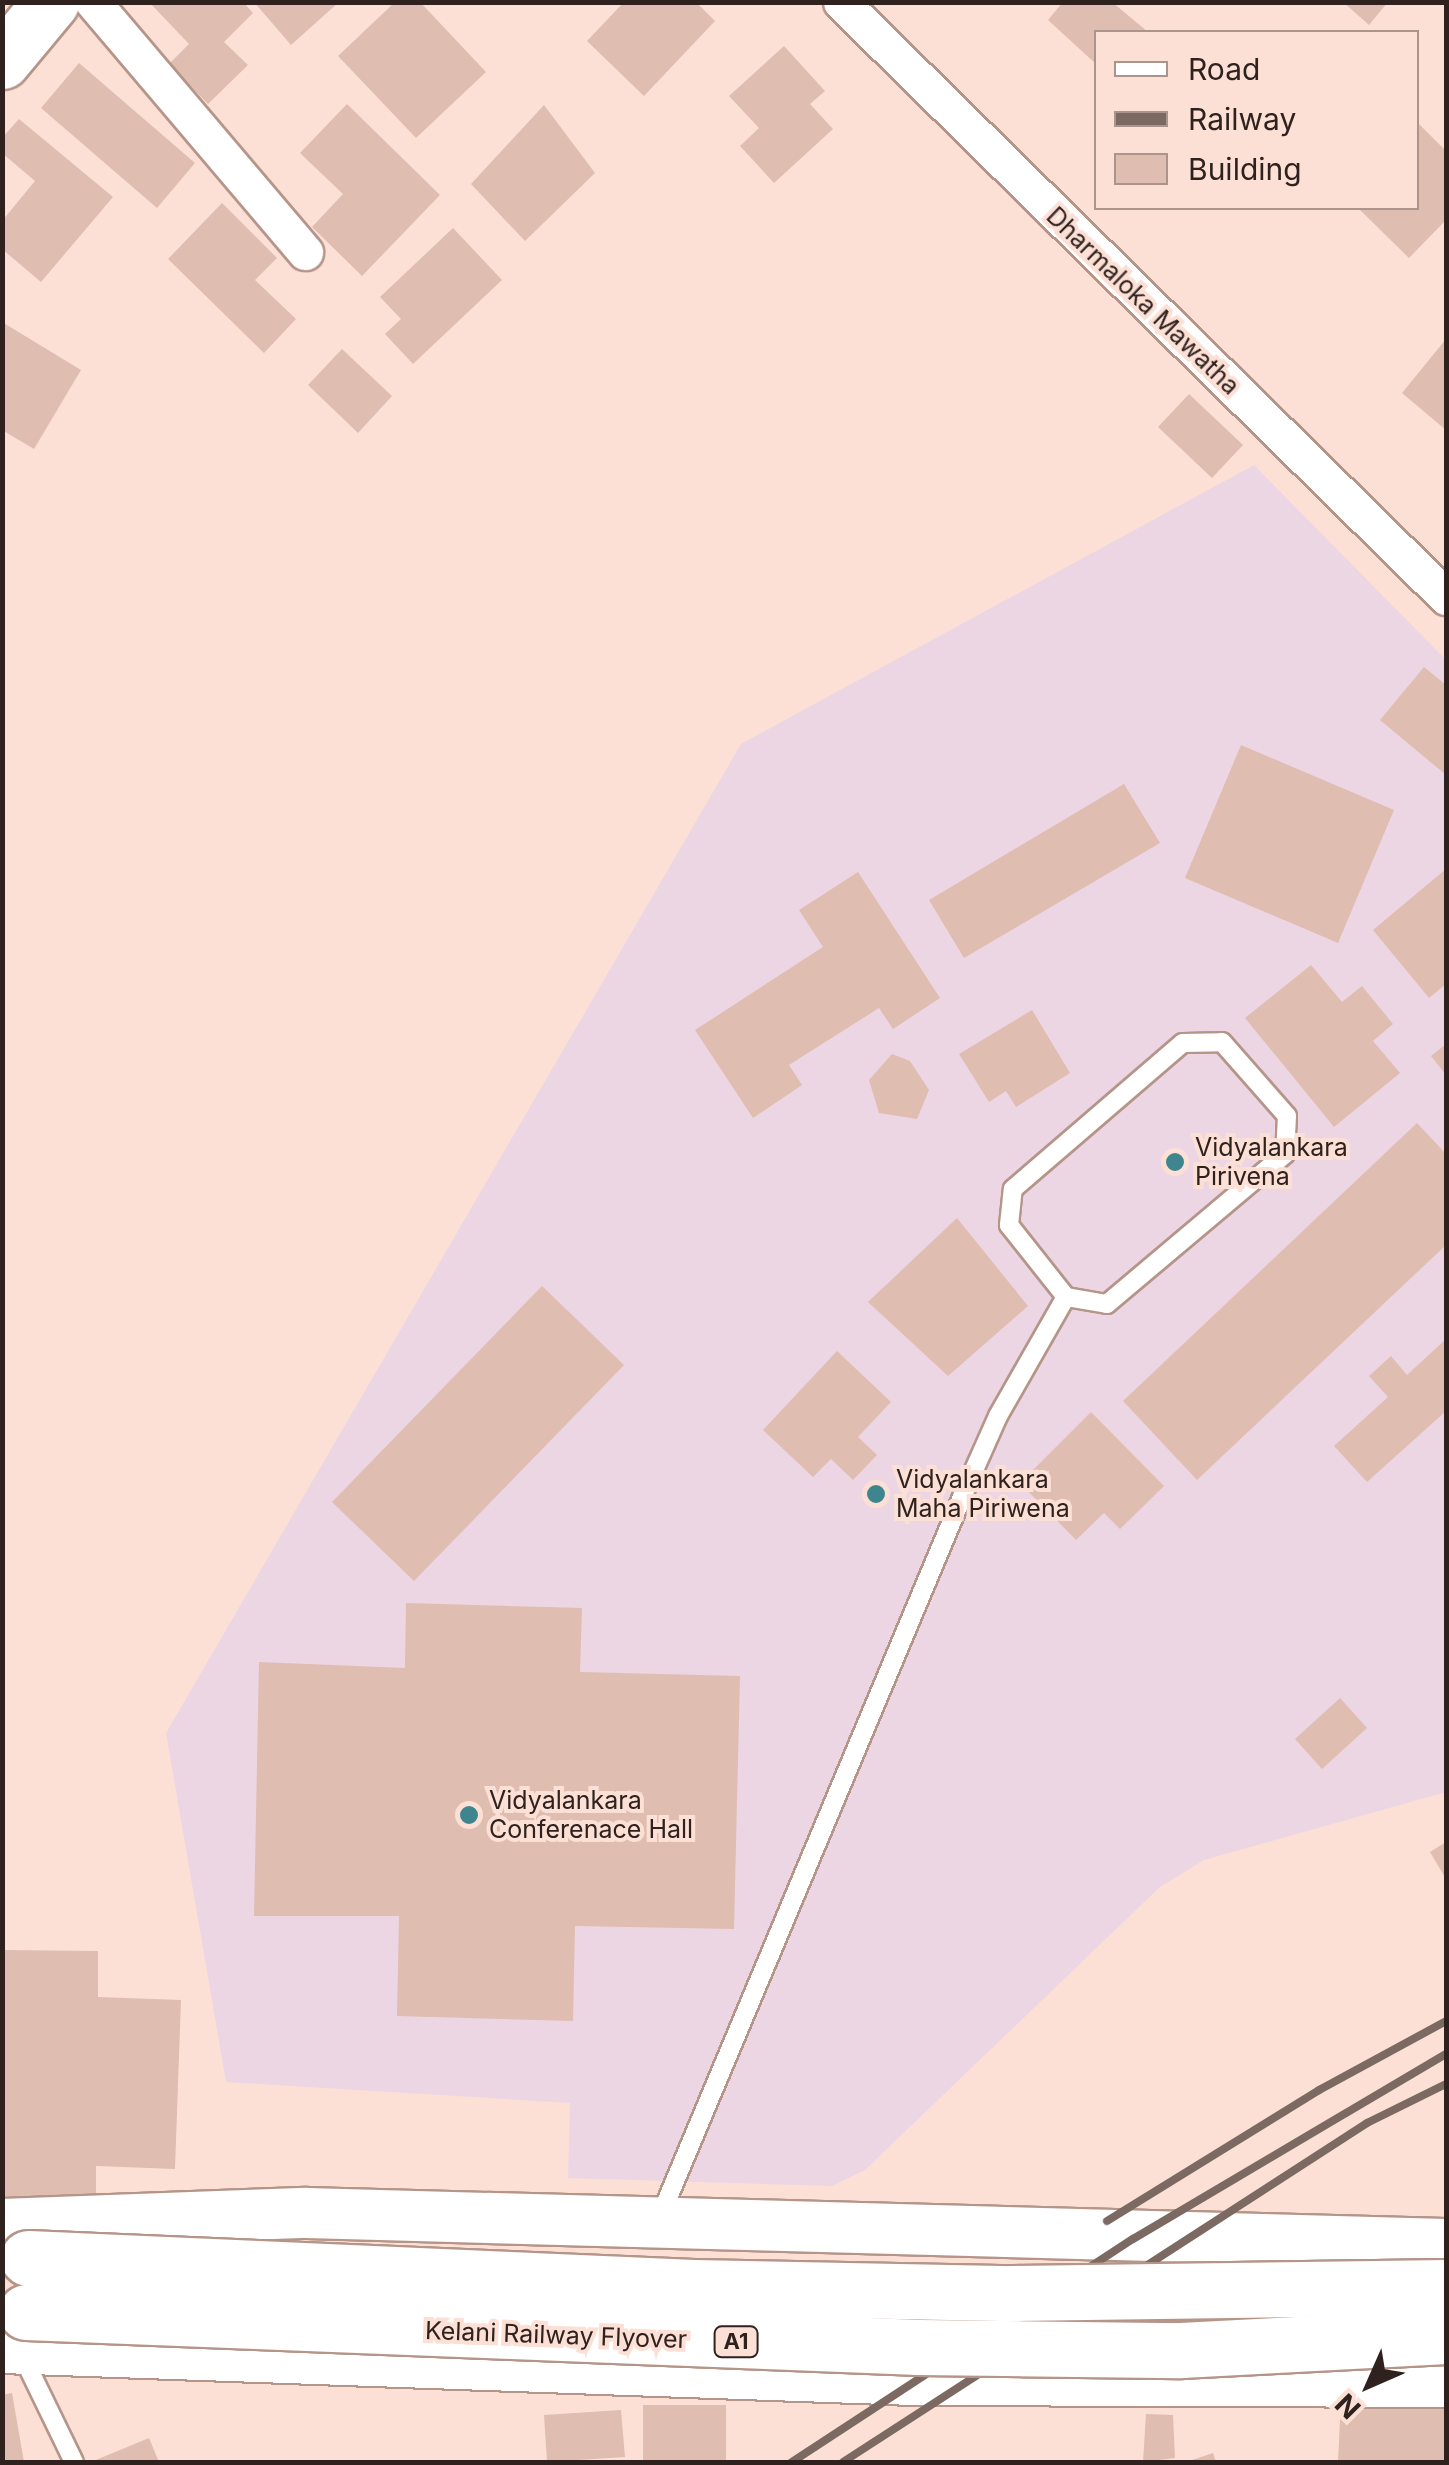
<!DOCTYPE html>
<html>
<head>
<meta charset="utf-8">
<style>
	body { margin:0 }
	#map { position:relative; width:1449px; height:2465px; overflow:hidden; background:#fce0d6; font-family:Inter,sans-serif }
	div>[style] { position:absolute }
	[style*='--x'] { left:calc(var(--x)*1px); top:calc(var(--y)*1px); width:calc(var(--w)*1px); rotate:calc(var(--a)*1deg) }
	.education>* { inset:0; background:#ecd6e3 }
	.building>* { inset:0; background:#dfbdb1 }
	.roads { filter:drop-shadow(2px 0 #b69589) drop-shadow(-2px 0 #b69589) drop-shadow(0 2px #b69589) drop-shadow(0 -2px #b69589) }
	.lane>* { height:18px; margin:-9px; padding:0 9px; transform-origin:9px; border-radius:9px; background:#fff }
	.street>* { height:35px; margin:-17.5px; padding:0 17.5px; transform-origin:17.5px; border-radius:17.5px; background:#fff }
	.secondary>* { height:50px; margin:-25px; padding:0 25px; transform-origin:25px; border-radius:25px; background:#fff }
	.primary>* { height:55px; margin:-27.5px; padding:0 27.5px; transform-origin:27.5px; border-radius:27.5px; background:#fff }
	.rail>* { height:8px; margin:-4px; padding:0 4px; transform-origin:4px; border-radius:4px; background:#7b6962 }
	.bridges { filter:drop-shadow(2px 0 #b69589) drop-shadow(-2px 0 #b69589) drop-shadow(0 2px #b69589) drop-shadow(0 -2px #b69589) }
	.highway-bridge>* { height:55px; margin:-27.5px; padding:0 27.5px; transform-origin:27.5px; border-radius:27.5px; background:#fff }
	.dots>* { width:28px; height:28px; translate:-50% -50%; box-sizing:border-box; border:5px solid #fce0d6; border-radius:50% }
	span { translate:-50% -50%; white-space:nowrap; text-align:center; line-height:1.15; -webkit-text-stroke:8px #fce0d6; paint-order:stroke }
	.shield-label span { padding:2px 8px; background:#fce0d6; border:2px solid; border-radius:8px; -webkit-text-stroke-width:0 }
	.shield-label { font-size:22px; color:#2f221e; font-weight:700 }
	.street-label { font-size:25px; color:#2f221e }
	.poi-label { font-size:25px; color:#2f221e }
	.left { translate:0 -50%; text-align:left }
	.frame { position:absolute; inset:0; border:5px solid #2f221e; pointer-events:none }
	.legend { position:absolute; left:1094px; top:30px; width:325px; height:180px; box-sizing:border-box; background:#fce0d6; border:2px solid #aa948c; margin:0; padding:12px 18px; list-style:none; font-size:30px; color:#2f221e }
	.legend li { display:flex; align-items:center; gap:20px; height:50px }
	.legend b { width:50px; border:2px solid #aa948c }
	.north { position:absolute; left:1319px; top:2335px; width:100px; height:100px; -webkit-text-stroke:8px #fce0d6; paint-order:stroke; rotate:225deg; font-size:28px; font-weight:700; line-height:40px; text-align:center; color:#2f221e }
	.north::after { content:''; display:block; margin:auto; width:35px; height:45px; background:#2f221e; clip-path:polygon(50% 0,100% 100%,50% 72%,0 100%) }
</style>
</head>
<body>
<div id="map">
	<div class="education">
		<div style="clip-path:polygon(1254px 465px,1446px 660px,1446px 1792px,1204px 1860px,1160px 1887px,865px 2170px,832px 2186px,568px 2178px,570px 2103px,226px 2082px,166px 1733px,741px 744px)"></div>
	</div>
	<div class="building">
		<div style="clip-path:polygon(149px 2px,243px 2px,253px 13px,224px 42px,248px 65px,208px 104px,169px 64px,189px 44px)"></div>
		<div style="clip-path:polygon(254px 2px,339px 2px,291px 45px)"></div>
		<div style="clip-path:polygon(395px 2px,420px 2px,486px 72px,416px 138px,338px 56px)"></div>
		<div style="clip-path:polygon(624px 2px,696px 2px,715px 21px,644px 96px,587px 41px)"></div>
		<div style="clip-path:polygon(1063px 2px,1112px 2px,1148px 32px,1096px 32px,1096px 64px,1048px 20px)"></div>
		<div style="clip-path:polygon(1343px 2px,1388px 2px,1369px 25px)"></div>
		<div style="clip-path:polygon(784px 46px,825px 91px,810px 104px,833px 129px,774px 183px,740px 146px,759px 128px,729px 96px)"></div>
		<div style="clip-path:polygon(79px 63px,195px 163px,157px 208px,41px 108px)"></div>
		<div style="clip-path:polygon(347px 104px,440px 195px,362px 276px,312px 227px,343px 194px,300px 153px)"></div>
		<div style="clip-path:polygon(544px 105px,595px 173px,525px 241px,471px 184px)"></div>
		<div style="clip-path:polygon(19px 119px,113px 197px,41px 282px,2px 249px,2px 221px,35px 181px,2px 153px,2px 138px)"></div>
		<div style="clip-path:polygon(1418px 123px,1446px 151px,1446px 220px,1409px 258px,1358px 208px,1416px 208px)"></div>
		<div style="clip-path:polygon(222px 203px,277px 258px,255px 280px,296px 319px,264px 353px,168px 259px)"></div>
		<div style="clip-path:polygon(453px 228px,502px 280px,413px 364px,385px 334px,401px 319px,380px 297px)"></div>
		<div style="clip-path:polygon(2px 322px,81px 370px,34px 449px,2px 430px)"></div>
		<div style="clip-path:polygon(1446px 339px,1446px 430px,1402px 393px)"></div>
		<div style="clip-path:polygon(342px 349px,392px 396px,358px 433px,308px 385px)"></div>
		<div style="clip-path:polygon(1189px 394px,1243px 445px,1212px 478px,1158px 427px)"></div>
		<div style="clip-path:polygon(1424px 667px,1446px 685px,1446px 775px,1380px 720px)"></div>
		<div style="clip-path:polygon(1241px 745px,1394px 810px,1338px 943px,1185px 878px)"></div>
		<div style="clip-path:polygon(1124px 784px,1160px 843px,964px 958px,929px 900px)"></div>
		<div style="clip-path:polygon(1446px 869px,1446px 984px,1429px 998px,1373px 930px)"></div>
		<div style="clip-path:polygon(858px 872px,940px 998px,893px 1029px,879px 1008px,789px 1065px,802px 1085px,753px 1118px,695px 1030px,823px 947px,799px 910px)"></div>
		<div style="clip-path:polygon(1311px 965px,1342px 1002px,1362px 986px,1393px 1024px,1373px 1041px,1400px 1073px,1334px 1127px,1245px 1018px)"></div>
		<div style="clip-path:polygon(1032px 1010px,1070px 1073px,1016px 1107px,1006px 1091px,989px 1102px,959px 1054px)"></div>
		<div style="clip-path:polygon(1446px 1044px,1446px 1075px,1431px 1056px)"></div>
		<div style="clip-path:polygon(892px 1054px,910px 1061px,929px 1090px,917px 1119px,879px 1113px,869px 1080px)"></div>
		<div style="clip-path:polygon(1417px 1123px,1446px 1154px,1446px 1245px,1197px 1480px,1123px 1401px)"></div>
		<div style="clip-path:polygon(957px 1218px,1028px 1306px,948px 1376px,868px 1302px)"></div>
		<div style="clip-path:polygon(542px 1286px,624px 1365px,414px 1581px,332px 1502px)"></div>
		<div style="clip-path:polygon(1446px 1339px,1446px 1411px,1367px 1482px,1334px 1446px,1388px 1397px,1369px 1376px,1391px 1356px,1407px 1375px)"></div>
		<div style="clip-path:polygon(837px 1351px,891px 1402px,858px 1437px,877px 1455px,853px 1480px,831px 1459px,813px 1477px,763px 1430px)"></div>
		<div style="clip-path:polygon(1091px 1412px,1164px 1486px,1120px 1529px,1104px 1513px,1076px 1540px,1020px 1483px)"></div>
		<div style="clip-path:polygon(406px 1603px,582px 1608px,580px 1672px,740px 1676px,734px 1929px,575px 1926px,573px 2021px,397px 2016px,399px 1916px,254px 1916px,259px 1662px,405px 1668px)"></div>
		<div style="clip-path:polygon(1340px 1698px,1367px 1728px,1322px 1769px,1295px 1739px)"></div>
		<div style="clip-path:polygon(1446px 1842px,1446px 1879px,1430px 1852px)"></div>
		<div style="clip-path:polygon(2px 1950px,98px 1951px,98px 1997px,181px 2000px,175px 2169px,96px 2166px,96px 2208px,2px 2207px)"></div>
		<div style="clip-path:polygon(12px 2393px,24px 2462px,2px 2462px,2px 2395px)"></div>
		<div style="clip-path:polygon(1341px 2399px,1446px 2405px,1446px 2462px,1338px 2462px)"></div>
		<div style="clip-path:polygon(643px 2405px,726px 2405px,726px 2462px,643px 2462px)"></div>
		<div style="clip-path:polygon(621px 2410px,625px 2457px,547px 2462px,544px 2415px)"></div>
		<div style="clip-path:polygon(1146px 2414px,1173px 2415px,1175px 2458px,1143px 2462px)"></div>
		<div style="clip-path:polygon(149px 2438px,159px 2462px,91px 2462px)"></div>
		<div style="clip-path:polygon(1213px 2453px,1216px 2462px,1186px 2462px)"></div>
	</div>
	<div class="roads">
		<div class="lane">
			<div style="--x:1222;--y:1042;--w:98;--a:48.7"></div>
			<div style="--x:1287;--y:1116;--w:38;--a:93"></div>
			<div style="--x:1285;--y:1154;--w:233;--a:139.9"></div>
			<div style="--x:1107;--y:1304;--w:42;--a:-170.3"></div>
			<div style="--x:1066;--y:1297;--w:92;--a:-128.4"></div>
			<div style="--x:1009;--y:1225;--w:36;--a:-84"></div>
			<div style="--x:1013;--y:1189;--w:224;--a:-40.7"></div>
			<div style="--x:1183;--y:1043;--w:39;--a:-1"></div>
			<div style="--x:659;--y:2219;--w:783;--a:-67.23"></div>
			<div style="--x:962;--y:1497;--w:89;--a:-66"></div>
			<div style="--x:998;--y:1416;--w:137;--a:-60.3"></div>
			<div style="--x:21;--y:2353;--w:121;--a:64.1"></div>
		</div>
		<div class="street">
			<div style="--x:93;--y:2;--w:328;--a:49.7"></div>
			<div style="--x:841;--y:2;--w:849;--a:44.52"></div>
		</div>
		<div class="secondary">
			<div style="--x:2;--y:2224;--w:305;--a:-2.1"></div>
			<div style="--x:307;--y:2213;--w:1139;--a:1.56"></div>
			<div style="--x:2;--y:2348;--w:912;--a:2.01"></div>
			<div style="--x:913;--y:2380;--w:533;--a:0.21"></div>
		</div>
		<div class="primary">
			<div style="--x:2;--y:61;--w:77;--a:-50.3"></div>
		</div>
	</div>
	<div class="rail">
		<div style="--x:1107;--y:2221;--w:249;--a:-31.7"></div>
		<div style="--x:1319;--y:2090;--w:145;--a:-28.5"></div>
		<div style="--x:792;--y:2462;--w:407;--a:-33.2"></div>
		<div style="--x:1133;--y:2239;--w:364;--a:-30.6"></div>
		<div style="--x:843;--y:2462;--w:624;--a:-32.9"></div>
		<div style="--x:1367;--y:2123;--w:88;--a:-26.3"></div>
	</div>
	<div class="bridges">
		<div class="highway-bridge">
			<div style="--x:28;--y:2258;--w:666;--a:2.5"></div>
			<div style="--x:693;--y:2287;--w:320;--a:1.1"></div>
			<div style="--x:1013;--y:2293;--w:433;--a:-0.8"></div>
			<div style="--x:26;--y:2312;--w:893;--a:2.25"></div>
			<div style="--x:918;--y:2347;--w:263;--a:0.7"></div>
			<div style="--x:1181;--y:2350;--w:265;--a:-3"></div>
		</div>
	</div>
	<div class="dots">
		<div style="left:1175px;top:1162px;background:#3f8590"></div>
		<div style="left:876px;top:1494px;background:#3f8590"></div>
		<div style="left:469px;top:1815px;background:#3f8590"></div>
	</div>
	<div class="shield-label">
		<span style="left:736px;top:2342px">A1</span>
	</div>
	<div class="street-label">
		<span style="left:1143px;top:301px;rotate:44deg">Dharmaloka Mawatha</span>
		<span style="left:556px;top:2335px;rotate:2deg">Kelani Railway Flyover</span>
	</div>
	<div class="poi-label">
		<span class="left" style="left:1195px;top:1162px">Vidyalankara<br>Pirivena</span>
		<span class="left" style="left:896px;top:1494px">Vidyalankara<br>Maha Piriwena</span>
		<span class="left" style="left:489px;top:1815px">Vidyalankara<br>Conferenace Hall</span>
	</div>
	<div class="frame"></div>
	<ul class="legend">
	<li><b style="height:12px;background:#fff"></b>Road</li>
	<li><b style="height:12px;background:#7b6962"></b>Railway</li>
	<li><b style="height:28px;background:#dfbdb1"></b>Building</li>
	</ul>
	<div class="north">N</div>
</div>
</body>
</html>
